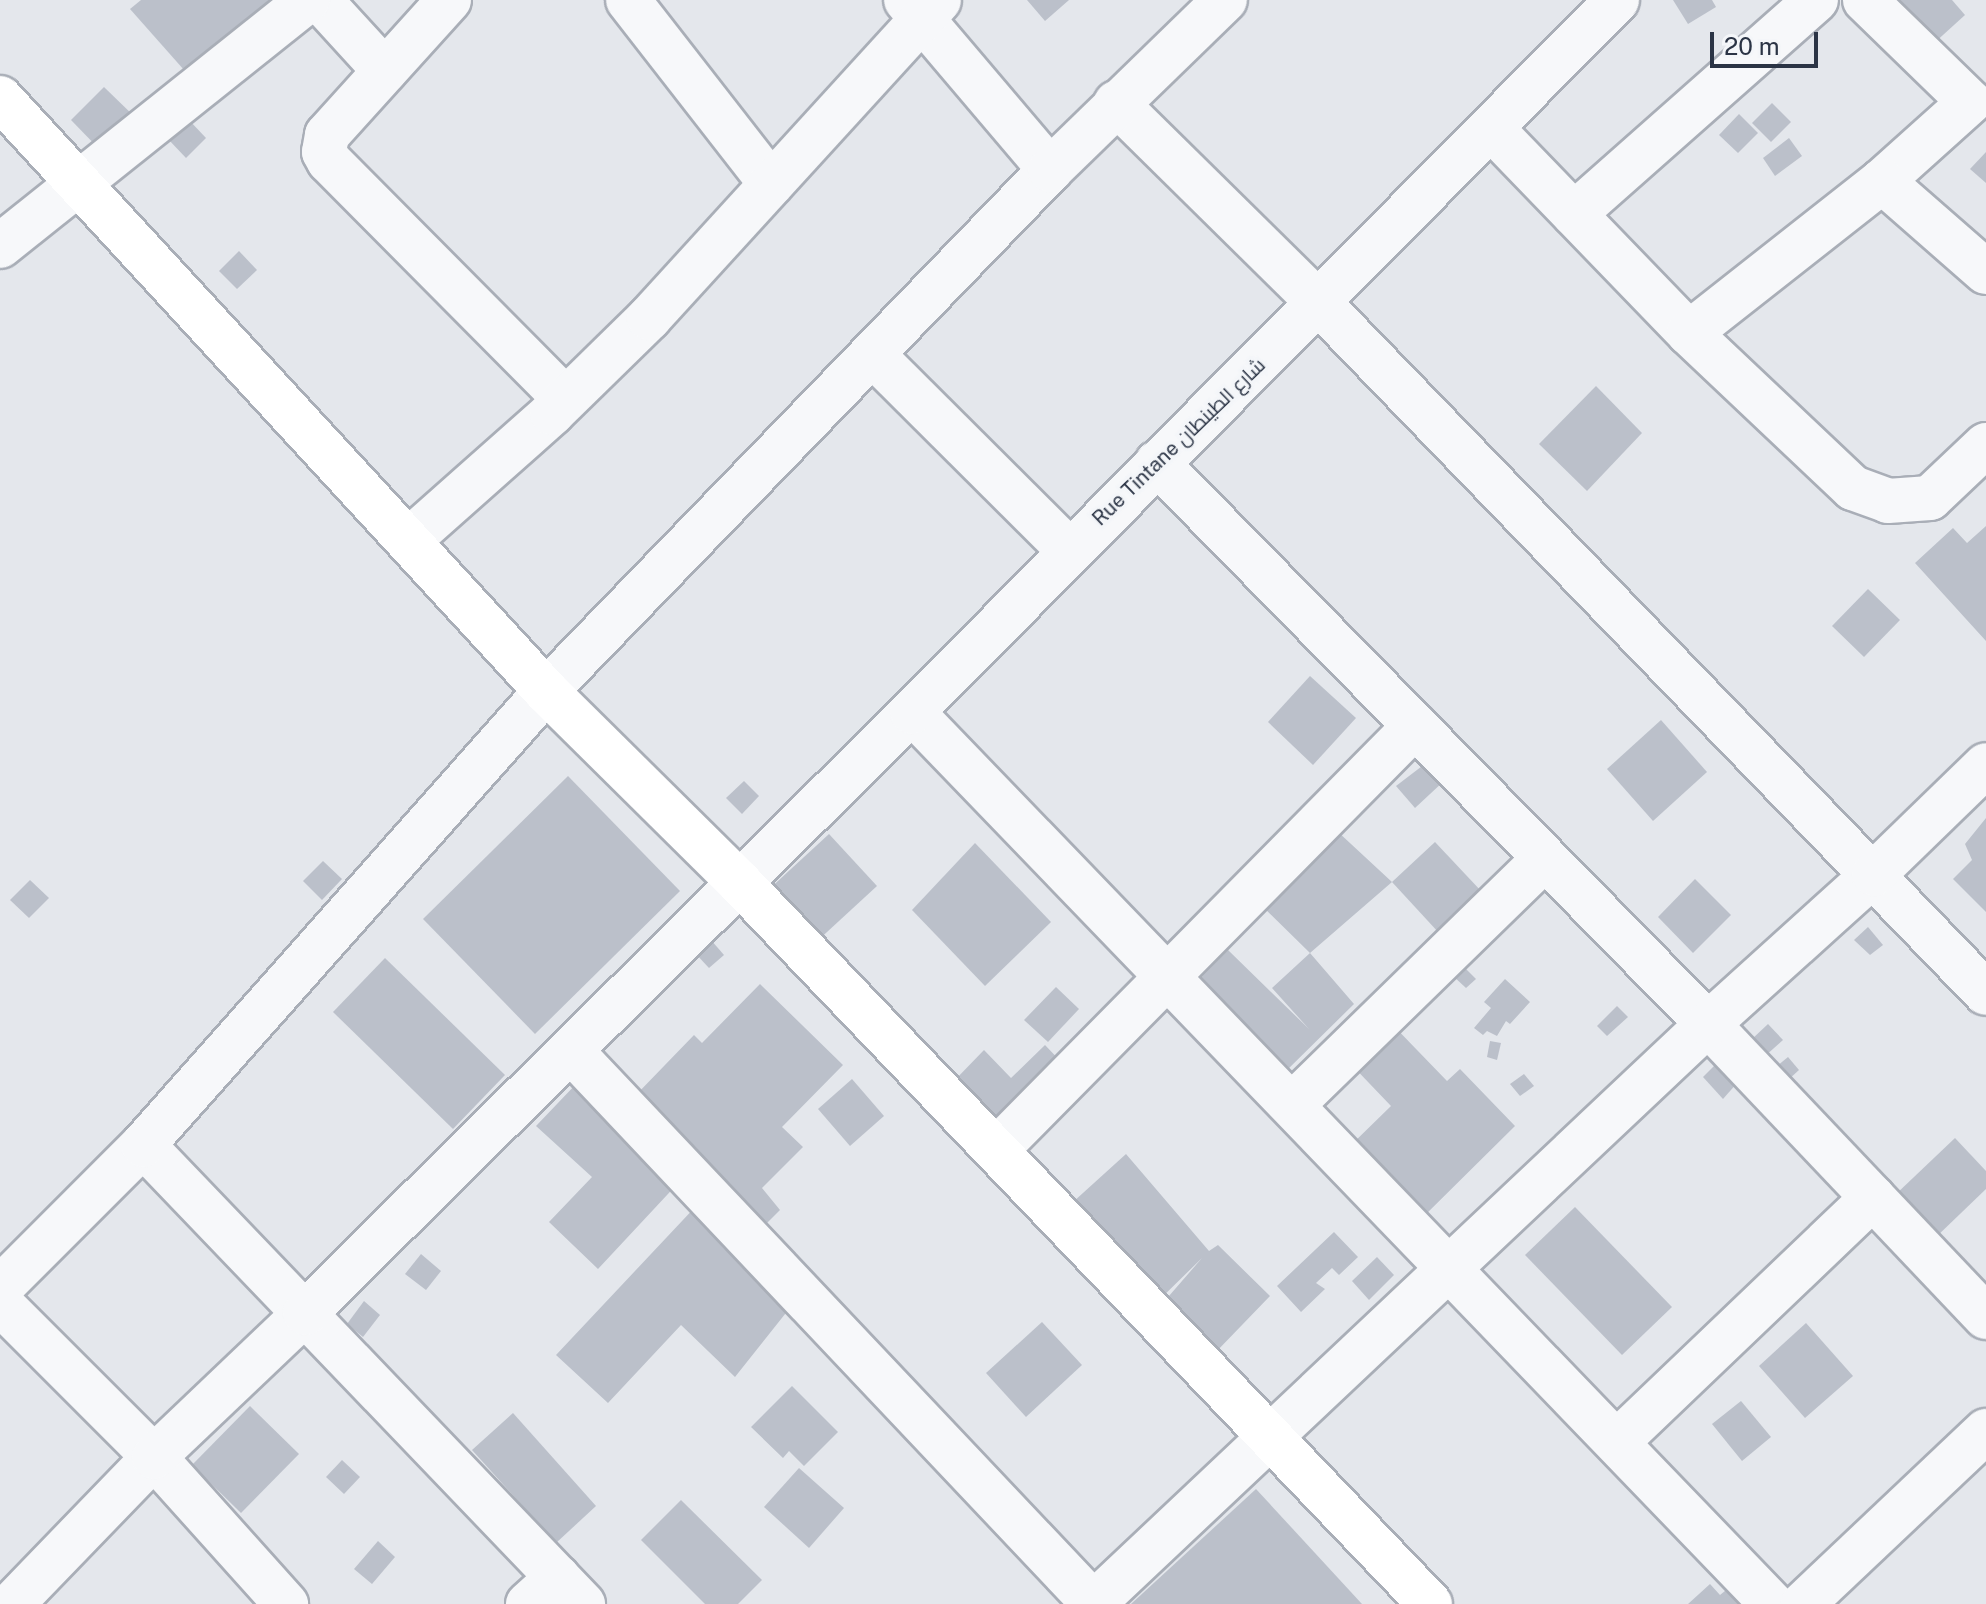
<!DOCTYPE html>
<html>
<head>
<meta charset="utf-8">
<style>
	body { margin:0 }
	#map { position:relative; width:1986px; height:1604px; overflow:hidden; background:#e4e7ec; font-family:"Public Sans",Cairo,sans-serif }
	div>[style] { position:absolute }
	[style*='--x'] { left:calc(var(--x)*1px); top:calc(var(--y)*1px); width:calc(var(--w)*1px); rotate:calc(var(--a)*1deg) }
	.building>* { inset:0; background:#bbc0ca }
	.roads { filter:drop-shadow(2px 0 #a9aeb7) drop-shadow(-2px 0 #a9aeb7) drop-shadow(0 2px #a9aeb7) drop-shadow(0 -2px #a9aeb7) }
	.street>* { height:44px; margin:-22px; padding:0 22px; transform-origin:22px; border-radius:22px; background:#f7f8fa }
	.secondary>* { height:44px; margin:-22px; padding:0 22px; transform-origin:22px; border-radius:22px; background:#fff }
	span { translate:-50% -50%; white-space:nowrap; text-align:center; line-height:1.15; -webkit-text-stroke:7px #f4f6f9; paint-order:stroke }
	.street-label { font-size:20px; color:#2b3445 }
	.scale { position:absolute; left:1710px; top:32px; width:108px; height:36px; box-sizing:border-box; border:4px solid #2b3445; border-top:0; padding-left:10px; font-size:24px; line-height:28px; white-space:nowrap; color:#2b3445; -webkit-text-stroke:6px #f4f6f9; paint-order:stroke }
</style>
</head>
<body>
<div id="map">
	<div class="building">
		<div style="clip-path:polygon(141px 0,282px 0,192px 79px,130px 9px)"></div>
		<div style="clip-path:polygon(1027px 0,1069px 0,1045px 21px)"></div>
		<div style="clip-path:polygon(1673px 0,1712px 0,1716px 7px,1688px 24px)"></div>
		<div style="clip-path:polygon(1899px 0,1952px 0,1965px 15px,1932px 45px,1895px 4px)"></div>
		<div style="clip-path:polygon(104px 87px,138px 120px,104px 154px,71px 120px)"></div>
		<div style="clip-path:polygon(1772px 103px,1791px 122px,1771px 142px,1752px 123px)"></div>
		<div style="clip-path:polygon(1739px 114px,1758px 133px,1738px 153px,1719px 135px)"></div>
		<div style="clip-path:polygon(188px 119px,206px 138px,186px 158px,168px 139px)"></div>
		<div style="clip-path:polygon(1789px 138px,1802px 156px,1775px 176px,1763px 158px)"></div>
		<div style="clip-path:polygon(1986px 152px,1986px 183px,1970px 169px)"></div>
		<div style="clip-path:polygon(239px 251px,257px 270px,237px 289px,219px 271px)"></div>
		<div style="clip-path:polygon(1596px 386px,1642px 433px,1587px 491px,1539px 444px)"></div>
		<div style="clip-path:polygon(1986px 526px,1986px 641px,1915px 563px,1953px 528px,1967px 543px)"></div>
		<div style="clip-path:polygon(1868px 589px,1900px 620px,1864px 657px,1832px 626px)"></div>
		<div style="clip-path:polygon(1310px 676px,1356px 718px,1313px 765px,1268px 722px)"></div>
		<div style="clip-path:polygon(1661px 720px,1707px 772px,1653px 821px,1607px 769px)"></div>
		<div style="clip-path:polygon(1430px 760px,1444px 781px,1415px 808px,1396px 786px)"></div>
		<div style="clip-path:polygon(568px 776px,680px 891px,535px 1034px,423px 919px)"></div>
		<div style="clip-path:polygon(744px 781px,759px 796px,742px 814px,726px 798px)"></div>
		<div style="clip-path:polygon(1986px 818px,1986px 912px,1953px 879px,1972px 860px,1965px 844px)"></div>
		<div style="clip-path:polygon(1337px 831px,1392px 882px,1310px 953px,1354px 1004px,1282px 1075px,1192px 987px,1228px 950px,1309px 1029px,1272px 988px,1310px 953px,1261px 905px)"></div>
		<div style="clip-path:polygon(829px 834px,877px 886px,814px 944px,766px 892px)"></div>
		<div style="clip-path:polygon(1435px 842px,1482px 892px,1439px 933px,1392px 882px)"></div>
		<div style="clip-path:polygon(975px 843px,1051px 922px,985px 986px,912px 910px)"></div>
		<div style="clip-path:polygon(323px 861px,342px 879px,322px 900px,303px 881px)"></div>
		<div style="clip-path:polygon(1695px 879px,1731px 915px,1693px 953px,1658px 917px)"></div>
		<div style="clip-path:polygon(30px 880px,49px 898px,29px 918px,10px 900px)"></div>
		<div style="clip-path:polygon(1868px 927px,1883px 945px,1870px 955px,1854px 940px)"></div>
		<div style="clip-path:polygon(711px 940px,724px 955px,709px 968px,695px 953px)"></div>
		<div style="clip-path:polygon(385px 958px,505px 1075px,453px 1129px,333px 1012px)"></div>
		<div style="clip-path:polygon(1462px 965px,1476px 979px,1466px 988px,1452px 975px)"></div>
		<div style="clip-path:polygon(1505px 979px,1530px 1002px,1510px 1024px,1506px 1021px,1497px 1036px,1487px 1031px,1483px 1035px,1474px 1028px,1491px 1008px,1484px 1002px)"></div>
		<div style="clip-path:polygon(760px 984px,843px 1065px,782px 1127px,803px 1147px,762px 1188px,780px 1210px,762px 1228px,634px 1097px,694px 1035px,702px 1043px)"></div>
		<div style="clip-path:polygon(1056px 987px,1079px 1009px,1048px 1042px,1024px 1020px)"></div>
		<div style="clip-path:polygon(1617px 1006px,1628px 1017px,1607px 1036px,1597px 1026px)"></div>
		<div style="clip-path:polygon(1388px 1020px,1447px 1081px,1460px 1069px,1515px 1126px,1418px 1222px,1348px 1148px,1391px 1106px,1347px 1060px)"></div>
		<div style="clip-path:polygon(1768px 1024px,1783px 1040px,1765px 1056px,1751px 1040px)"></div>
		<div style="clip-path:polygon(1490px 1041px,1501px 1043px,1497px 1060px,1487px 1057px)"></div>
		<div style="clip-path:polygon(1045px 1045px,1066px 1067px,1002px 1132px,953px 1082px,984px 1050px,1011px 1078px)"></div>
		<div style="clip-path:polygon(1724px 1056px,1745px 1074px,1723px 1099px,1703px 1077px)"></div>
		<div style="clip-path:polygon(1788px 1057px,1799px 1070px,1788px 1080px,1777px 1066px)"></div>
		<div style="clip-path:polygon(1524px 1074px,1534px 1086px,1520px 1096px,1510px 1084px)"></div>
		<div style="clip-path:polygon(852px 1079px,884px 1116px,850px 1146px,818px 1109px)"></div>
		<div style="clip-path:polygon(578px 1082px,681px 1180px,598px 1269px,549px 1222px,592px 1177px,536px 1126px)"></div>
		<div style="clip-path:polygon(1955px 1138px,1986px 1171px,1986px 1189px,1934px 1239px,1894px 1196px)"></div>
		<div style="clip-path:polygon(1126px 1154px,1209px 1251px,1218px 1245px,1270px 1296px,1214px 1354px,1162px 1304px,1202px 1258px,1153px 1306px,1062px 1212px)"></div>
		<div style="clip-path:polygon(698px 1204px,793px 1304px,735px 1377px,681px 1325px,608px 1403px,556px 1355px)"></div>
		<div style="clip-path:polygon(1575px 1207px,1672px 1307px,1622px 1355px,1525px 1255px)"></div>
		<div style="clip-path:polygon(1334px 1232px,1358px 1257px,1339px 1275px,1332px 1268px,1316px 1283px,1325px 1289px,1301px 1312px,1277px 1286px)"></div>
		<div style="clip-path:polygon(421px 1254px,441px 1271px,426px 1290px,405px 1274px)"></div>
		<div style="clip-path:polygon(1377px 1257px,1394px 1275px,1369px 1300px,1352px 1281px)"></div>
		<div style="clip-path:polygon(364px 1301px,380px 1315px,363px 1337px,347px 1324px)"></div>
		<div style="clip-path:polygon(1042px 1322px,1082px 1365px,1026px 1417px,986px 1373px)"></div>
		<div style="clip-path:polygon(1806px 1323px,1853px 1376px,1805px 1418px,1759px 1366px)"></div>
		<div style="clip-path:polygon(792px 1386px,838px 1432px,804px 1466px,789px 1451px,783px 1458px,751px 1427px)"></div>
		<div style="clip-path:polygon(1741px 1401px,1771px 1437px,1742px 1461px,1712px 1424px)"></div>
		<div style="clip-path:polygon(250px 1406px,299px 1454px,241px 1513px,192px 1465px)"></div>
		<div style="clip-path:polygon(513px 1413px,596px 1506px,556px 1543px,472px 1450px)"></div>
		<div style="clip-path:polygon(342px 1460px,360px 1477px,344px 1494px,326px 1477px)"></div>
		<div style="clip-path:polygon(799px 1468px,844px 1508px,809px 1548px,764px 1507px)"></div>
		<div style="clip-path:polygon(1256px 1489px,1362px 1604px,1131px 1604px)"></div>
		<div style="clip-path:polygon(681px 1500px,762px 1580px,738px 1604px,705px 1604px,641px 1540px)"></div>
		<div style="clip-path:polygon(378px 1541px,395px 1557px,372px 1584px,354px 1569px)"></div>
		<div style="clip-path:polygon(1736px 1582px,1755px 1604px,1688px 1604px,1710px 1584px,1720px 1595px)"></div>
	</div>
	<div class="roads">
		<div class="street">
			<div style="--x:320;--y:0;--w:96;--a:47.5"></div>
			<div style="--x:449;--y:0;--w:182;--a:132.1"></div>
			<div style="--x:327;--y:135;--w:17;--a:100"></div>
			<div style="--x:324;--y:152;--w:10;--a:61"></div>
			<div style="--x:329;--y:161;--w:335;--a:45.2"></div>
			<div style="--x:628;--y:0;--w:233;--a:52.1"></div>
			<div style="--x:906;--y:0;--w:223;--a:49.7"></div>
			<div style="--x:1865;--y:0;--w:146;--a:44.2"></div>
			<div style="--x:1970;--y:102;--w:118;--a:138.1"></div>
			<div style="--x:1116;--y:103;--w:286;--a:44.6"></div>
			<div style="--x:1320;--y:304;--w:958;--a:45.97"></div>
			<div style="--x:1491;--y:128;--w:285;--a:46"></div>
			<div style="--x:1689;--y:333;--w:226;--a:43.4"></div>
			<div style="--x:1853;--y:488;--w:37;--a:20"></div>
			<div style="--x:1888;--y:501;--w:42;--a:-4.1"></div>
			<div style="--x:1930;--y:498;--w:77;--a:-43.4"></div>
			<div style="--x:1574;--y:214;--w:323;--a:-41.5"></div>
			<div style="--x:0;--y:246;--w:394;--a:-38.6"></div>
			<div style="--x:1689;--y:333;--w:246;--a:-38.2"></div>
			<div style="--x:1882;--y:181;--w:138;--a:41.2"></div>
			<div style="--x:872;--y:354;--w:278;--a:44.9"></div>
			<div style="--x:1157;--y:463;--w:786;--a:45.52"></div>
			<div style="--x:1708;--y:1024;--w:404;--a:46.5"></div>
			<div style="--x:408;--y:541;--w:193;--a:-41.6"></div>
			<div style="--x:552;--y:413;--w:136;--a:-44.4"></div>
			<div style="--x:649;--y:318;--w:430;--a:-47.6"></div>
			<div style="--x:912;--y:712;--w:1239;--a:46.05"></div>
			<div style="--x:571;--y:1051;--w:761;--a:46.6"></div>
			<div style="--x:1292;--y:1105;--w:352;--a:-44.3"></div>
			<div style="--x:143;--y:1145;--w:636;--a:46.21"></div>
			<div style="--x:997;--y:1149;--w:595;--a:-45.34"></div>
			<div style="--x:0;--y:1288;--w:202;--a:-45"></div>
			<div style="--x:143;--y:1145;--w:607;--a:-48.41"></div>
			<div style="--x:546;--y:691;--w:725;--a:-45.95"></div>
			<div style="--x:1050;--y:170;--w:244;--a:-44.2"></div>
			<div style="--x:0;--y:1303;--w:218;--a:45"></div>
			<div style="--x:154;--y:1457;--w:198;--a:48.1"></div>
			<div style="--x:1617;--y:1442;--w:354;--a:-43.7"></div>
			<div style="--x:12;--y:1604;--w:204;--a:-46"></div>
			<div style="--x:154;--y:1457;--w:209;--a:-43.6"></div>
			<div style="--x:305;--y:1313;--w:854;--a:-44.72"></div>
			<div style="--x:912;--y:712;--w:1002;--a:-45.28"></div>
			<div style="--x:528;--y:1604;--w:40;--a:-42"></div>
			<div style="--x:1093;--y:1604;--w:845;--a:-43.32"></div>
			<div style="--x:1708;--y:1024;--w:224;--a:-42.1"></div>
			<div style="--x:1874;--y:874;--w:156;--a:-44.2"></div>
			<div style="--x:1803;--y:1604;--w:252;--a:-43.4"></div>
		</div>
		<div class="secondary">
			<div style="--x:0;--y:98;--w:806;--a:47.36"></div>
			<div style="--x:546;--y:691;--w:273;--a:44.7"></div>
			<div style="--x:740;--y:883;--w:998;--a:46.26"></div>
		</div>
	</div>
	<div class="street-label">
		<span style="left:1179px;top:442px;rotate:-44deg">Rue Tintane شارع الطينطان</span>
	</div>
	<div class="scale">20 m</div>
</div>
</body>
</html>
